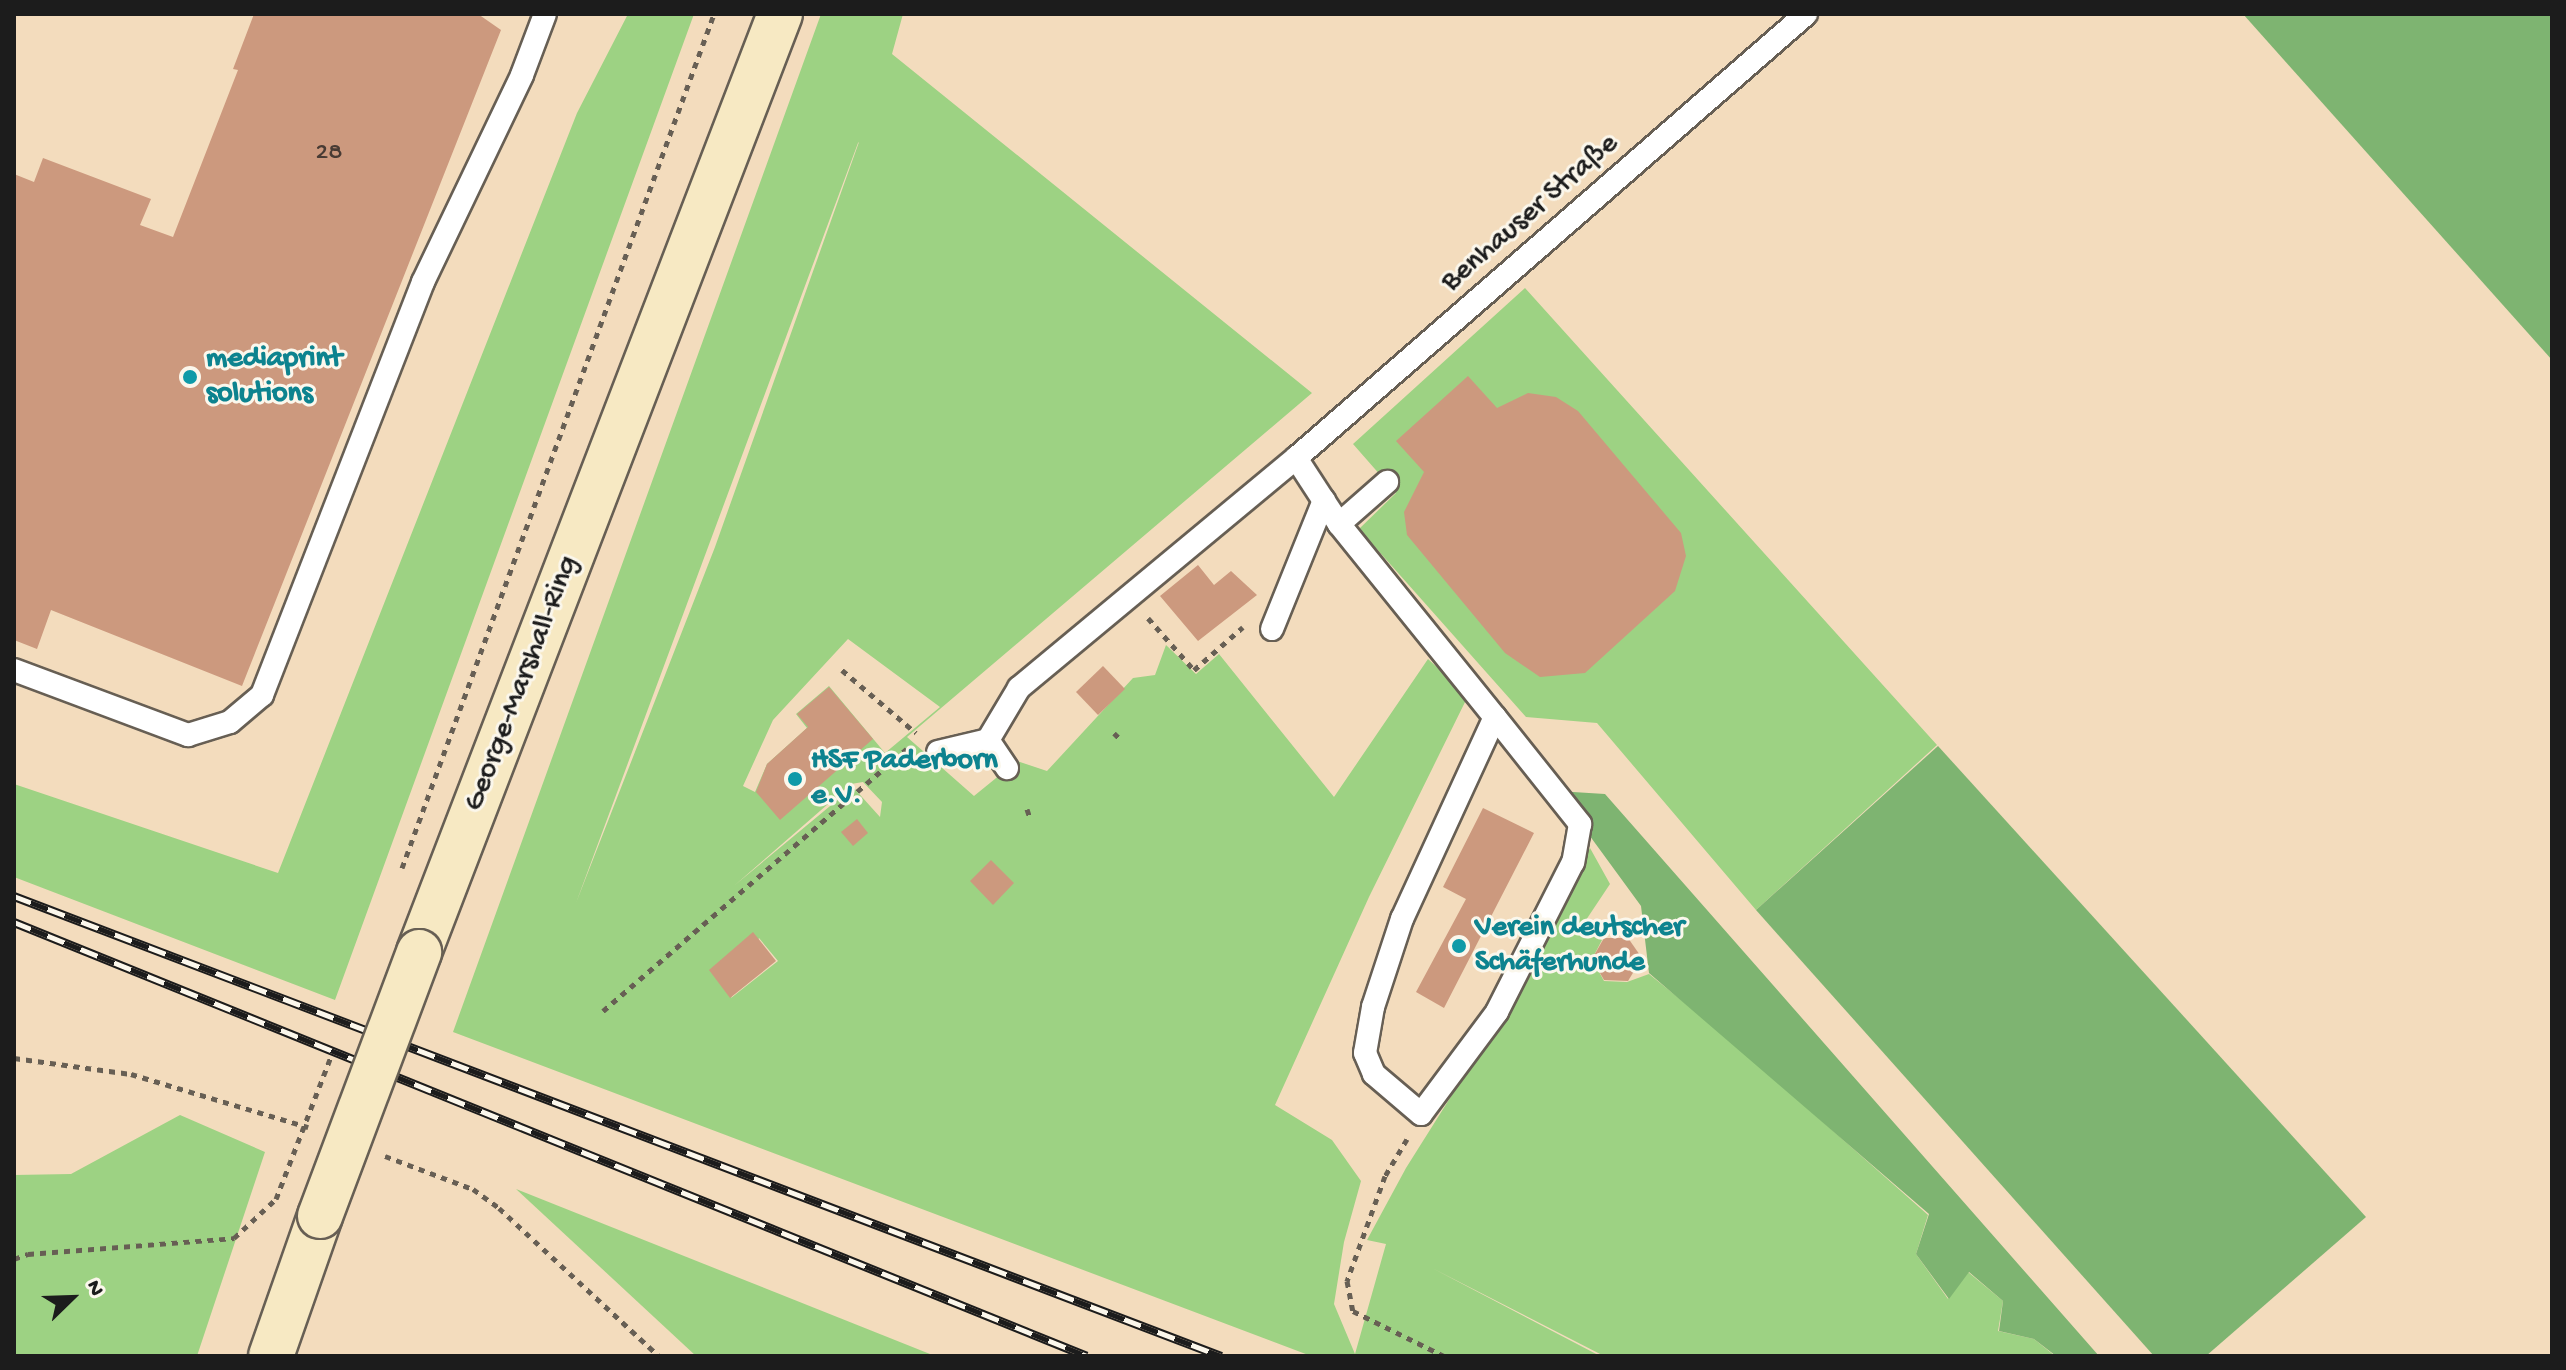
<!DOCTYPE html>
<html>
<head>
<meta charset="utf-8">
<style>
	body { margin:0 }
	#map { position:relative; width:2566px; height:1370px; overflow:hidden; background:#f3dcbd; font-family:"Gochi Hand",sans-serif }
	div>[style] { position:absolute }
	[style*='--x'] { left:calc(var(--x)*1px); top:calc(var(--y)*1px); width:calc(var(--w)*1px); rotate:calc(var(--a)*1deg) }
	.green>* { inset:0; background:#9dd283 }
	.forest>* { inset:0; background:#7eb471 }
	.building>* { inset:0; background:#cc997e }
	.path>* { height:5px; margin-top:-2.5px; transform-origin:0; background:repeating-linear-gradient(90deg,#675f54 0 6px,transparent 0 12px) }
	.roads { filter:drop-shadow(2px 0 #675f54) drop-shadow(-2px 0 #675f54) drop-shadow(0 2px #675f54) drop-shadow(0 -2px #675f54) }
	.service>* { height:22px; margin:-11px; padding:0 11px; transform-origin:11px; border-radius:11px; background:#fff }
	.secondary>* { height:44px; margin:-22px; padding:0 22px; transform-origin:22px; border-radius:22px; background:#f7e9c3 }
	.rail>* { height:9px; margin-top:-4.5px; transform-origin:0; background:repeating-linear-gradient(90deg,#fbf7ec 0 18px,#1c1c1c 0 36px); box-sizing:border-box; border-block:2px solid #1c1c1c }
	.path-bridge>* { height:5px; margin-top:-2.5px; transform-origin:0; background:repeating-linear-gradient(90deg,#675f54 0 6px,transparent 0 12px) }
	.bridges { filter:drop-shadow(2px 0 #675f54) drop-shadow(-2px 0 #675f54) drop-shadow(0 2px #675f54) drop-shadow(0 -2px #675f54) }
	.secondary-bridge>* { height:44px; margin:-22px; padding:0 22px; transform-origin:22px; border-radius:22px; background:#f7e9c3 }
	.dots>* { width:22px; height:22px; translate:-50% -50%; box-sizing:border-box; border:4px solid #fbf7ec; border-radius:50% }
	span { translate:-50% -50%; white-space:nowrap; text-align:center; line-height:1.15; -webkit-text-stroke:6px #fbf7ec; paint-order:stroke }
	.number-label { font-size:26px; color:#483b34 }
	.number-label span { -webkit-text-stroke-width:0 }
	.street-label { font-size:30px; color:#1c1c1c }
	.culture-label { font-size:30px; color:#0d838f; font-weight:700 }
	.left { translate:0 -50%; text-align:left }
	.frame { position:absolute; inset:0; border:16px solid #1c1c1c; pointer-events:none }
	.north { position:absolute; left:32px; top:1258px; width:80px; height:80px; -webkit-text-stroke:6px #fbf7ec; paint-order:stroke; rotate:67deg; font-size:22px; font-weight:700; line-height:32px; text-align:center; color:#1c1c1c }
	.north::after { content:''; display:block; margin:auto; width:28px; height:36px; background:#1c1c1c; clip-path:polygon(50% 0,100% 100%,50% 72%,0 100%) }
</style>
</head>
<body>
<div id="map">
	<div class="green">
		<div style="clip-path:polygon(628px 14px,694px 14px,335px 1000px,14px 877px,14px 784px,278px 873px,577px 113px)"></div>
		<div style="clip-path:polygon(evenodd,821px 14px,903px 14px,892px 54px,1312px 393px,907px 737px,974px 796px,1017px 761px,1047px 771px,1133px 678px,1155px 675px,1166px 645px,1196px 674px,1219px 654px,1334px 797px,1428px 659px,1468px 696px,1369px 897px,1275px 1105px,1332px 1140px,1361px 1181px,1344px 1242px,1334px 1304px,1355px 1354px,1386px 1244px,1367px 1240px,1406px 1168px,1518px 990px,1590px 848px,1610px 884px,1582px 926px,1602px 940px,1592px 959px,1604px 981px,1627px 982px,1649px 974px,1728px 1038px,1928px 1215px,1916px 1254px,1948px 1299px,1968px 1272px,2003px 1301px,1998px 1331px,2034px 1339px,2055px 1356px,1604px 1356px,1432px 1268px,1600px 1356px,1311px 1356px,453px 1032px,821px 14px,859px 142px,715px 547px,576px 903px,858px 143px,859px 142px,821px 14px,848px 639px,940px 707px,885px 753px,829px 686px,796px 714px,807px 728px,767px 764px,755px 792px,743px 786px,773px 720px,848px 639px,821px 14px,863px 782px,882px 802px,880px 817px,853px 787px,735px 885px,851px 784px,863px 782px,821px 14px,759px 938px,778px 961px,731px 998px,759px 938px)"></div>
		<div style="clip-path:polygon(1525px 288px,1937px 745px,1756px 910px,1597px 723px,1526px 717px,1359px 529px,1396px 493px,1353px 444px)"></div>
		<div style="clip-path:polygon(180px 1115px,265px 1152px,197px 1356px,14px 1356px,14px 1175px,71px 1174px)"></div>
		<div style="clip-path:polygon(516px 1189px,935px 1356px,696px 1356px)"></div>
	</div>
	<div class="forest">
		<div style="clip-path:polygon(2243px 14px,2552px 14px,2552px 360px)"></div>
		<div style="clip-path:polygon(1938px 746px,2366px 1217px,2206px 1356px,2154px 1356px,1756px 910px)"></div>
		<div style="clip-path:polygon(1557px 791px,1605px 794px,2099px 1356px,2056px 1356px,2034px 1339px,1999px 1331px,2003px 1301px,1969px 1272px,1949px 1299px,1916px 1254px,1929px 1214px,1649px 973px,1641px 906px)"></div>
	</div>
	<div class="building">
		<div style="clip-path:polygon(254px 14px,478px 14px,501px 30px,242px 686px,51px 610px,37px 649px,14px 640px,14px 174px,34px 182px,43px 158px,151px 199px,140px 225px,173px 237px,238px 70px,233px 69px)"></div>
		<div style="clip-path:polygon(1468px 376px,1497px 408px,1528px 393px,1556px 397px,1578px 411px,1681px 533px,1686px 556px,1675px 591px,1585px 673px,1540px 677px,1505px 653px,1407px 535px,1404px 512px,1424px 472px,1396px 441px)"></div>
		<div style="clip-path:polygon(1198px 565px,1214px 585px,1231px 571px,1257px 595px,1198px 641px,1160px 596px)"></div>
		<div style="clip-path:polygon(1103px 666px,1125px 689px,1098px 715px,1076px 692px)"></div>
		<div style="clip-path:polygon(829px 687px,873px 739px,780px 820px,756px 792px,767px 764px,808px 727px,797px 714px)"></div>
		<div style="clip-path:polygon(1483px 808px,1534px 833px,1444px 1008px,1416px 992px,1466px 899px,1443px 887px)"></div>
		<div style="clip-path:polygon(857px 819px,868px 833px,853px 846px,841px 832px)"></div>
		<div style="clip-path:polygon(991px 860px,1014px 883px,993px 905px,970px 881px)"></div>
		<div style="clip-path:polygon(753px 932px,776px 961px,730px 998px,709px 970px)"></div>
		<div style="clip-path:polygon(1604px 938px,1628px 938px,1642px 958px,1628px 981px,1604px 980px,1592px 959px)"></div>
	</div>
	<div class="path">
		<div style="--x:1148;--y:618;--w:69;--a:48.5"></div>
		<div style="--x:1194;--y:670;--w:65;--a:-41.3"></div>
		<div style="--x:842;--y:670;--w:97;--a:40.4"></div>
		<div style="--x:1114;--y:733;--w:10;--a:45"></div>
		<div style="--x:1027;--y:809;--w:9;--a:72"></div>
		<div style="--x:402;--y:868;--w:909;--a:-69.93"></div>
		<div style="--x:603;--y:1011;--w:401;--a:-40.8"></div>
		<div style="--x:14;--y:1058;--w:118;--a:7.8"></div>
		<div style="--x:131;--y:1074;--w:185;--a:16.7"></div>
		<div style="--x:1407;--y:1139;--w:43;--a:120.7"></div>
		<div style="--x:1385;--y:1176;--w:112;--a:109.9"></div>
		<div style="--x:1347;--y:1281;--w:31;--a:79"></div>
		<div style="--x:1353;--y:1311;--w:102;--a:26.3"></div>
		<div style="--x:385;--y:1156;--w:94;--a:20.6"></div>
		<div style="--x:473;--y:1189;--w:32;--a:36"></div>
		<div style="--x:499;--y:1208;--w:218;--a:42.8"></div>
		<div style="--x:14;--y:1259;--w:15;--a:-20"></div>
		<div style="--x:28;--y:1254;--w:207;--a:-4.4"></div>
		<div style="--x:234;--y:1238;--w:57;--a:-42.9"></div>
	</div>
	<div class="roads">
		<div class="service">
			<div style="--x:1296;--y:458;--w:79;--a:56.9"></div>
			<div style="--x:1339;--y:524;--w:248;--a:51.1"></div>
			<div style="--x:1495;--y:717;--w:137;--a:51.5"></div>
			<div style="--x:1580;--y:824;--w:39;--a:100"></div>
			<div style="--x:1573;--y:862;--w:168;--a:116.9"></div>
			<div style="--x:1497;--y:1012;--w:127;--a:126.7"></div>
			<div style="--x:1421;--y:1114;--w:62;--a:-139.6"></div>
			<div style="--x:1374;--y:1074;--w:23;--a:-113"></div>
			<div style="--x:1365;--y:1053;--w:47;--a:-80.1"></div>
			<div style="--x:1373;--y:1007;--w:93;--a:-71.8"></div>
			<div style="--x:1402;--y:919;--w:222;--a:-65.3"></div>
			<div style="--x:1339;--y:524;--w:64;--a:-41.2"></div>
			<div style="--x:1272;--y:629;--w:139;--a:-68"></div>
			<div style="--x:14;--y:670;--w:186;--a:20.5"></div>
			<div style="--x:188;--y:735;--w:44;--a:-17.2"></div>
			<div style="--x:230;--y:722;--w:42;--a:-40.2"></div>
			<div style="--x:262;--y:695;--w:443;--a:-68.7"></div>
			<div style="--x:423;--y:282;--w:229;--a:-64.4"></div>
			<div style="--x:522;--y:75;--w:65;--a:-69.3"></div>
			<div style="--x:988;--y:740;--w:34;--a:56"></div>
			<div style="--x:938;--y:752;--w:51;--a:-13.5"></div>
			<div style="--x:988;--y:740;--w:61;--a:-59.2"></div>
			<div style="--x:1019;--y:688;--w:360;--a:-39.7"></div>
			<div style="--x:1296;--y:458;--w:676;--a:-41.04"></div>
		</div>
		<div class="secondary">
			<div style="--x:419;--y:952;--w:1005;--a:-68.95"></div>
			<div style="--x:271;--y:1356;--w:148;--a:-70.7"></div>
		</div>
	</div>
	<div class="rail">
		<div style="--x:14;--y:896;--w:1292;--a:20.86"></div>
		<div style="--x:14;--y:922;--w:1157;--a:22.02"></div>
	</div>
	<div class="path-bridge">
		<div style="--x:276;--y:1199;--w:155;--a:-68.9"></div>
	</div>
	<div class="bridges">
		<div class="secondary-bridge">
			<div style="--x:320;--y:1216;--w:282;--a:-69.4"></div>
		</div>
	</div>
	<div class="dots">
		<div style="left:190px;top:377px;background:#0f9aa8"></div>
		<div style="left:795px;top:779px;background:#0f9aa8"></div>
		<div style="left:1459px;top:946px;background:#0f9aa8"></div>
	</div>
	<div class="number-label">
		<span style="left:329px;top:154px">28</span>
	</div>
	<div class="street-label">
		<span style="left:1531px;top:214px;rotate:-41deg">Benhauser Straße</span>
		<span style="left:523px;top:684px;rotate:-69deg">George-Marshall-Ring</span>
	</div>
	<div class="culture-label">
		<span class="left" style="left:206px;top:377px">mediaprint<br>solutions</span>
		<span class="left" style="left:811px;top:779px">HSF Paderborn<br>e.V.</span>
		<span class="left" style="left:1475px;top:946px">Verein deutscher<br>Schäferhunde</span>
	</div>
	<div class="frame"></div>
	<div class="north">N</div>
</div>
</body>
</html>
